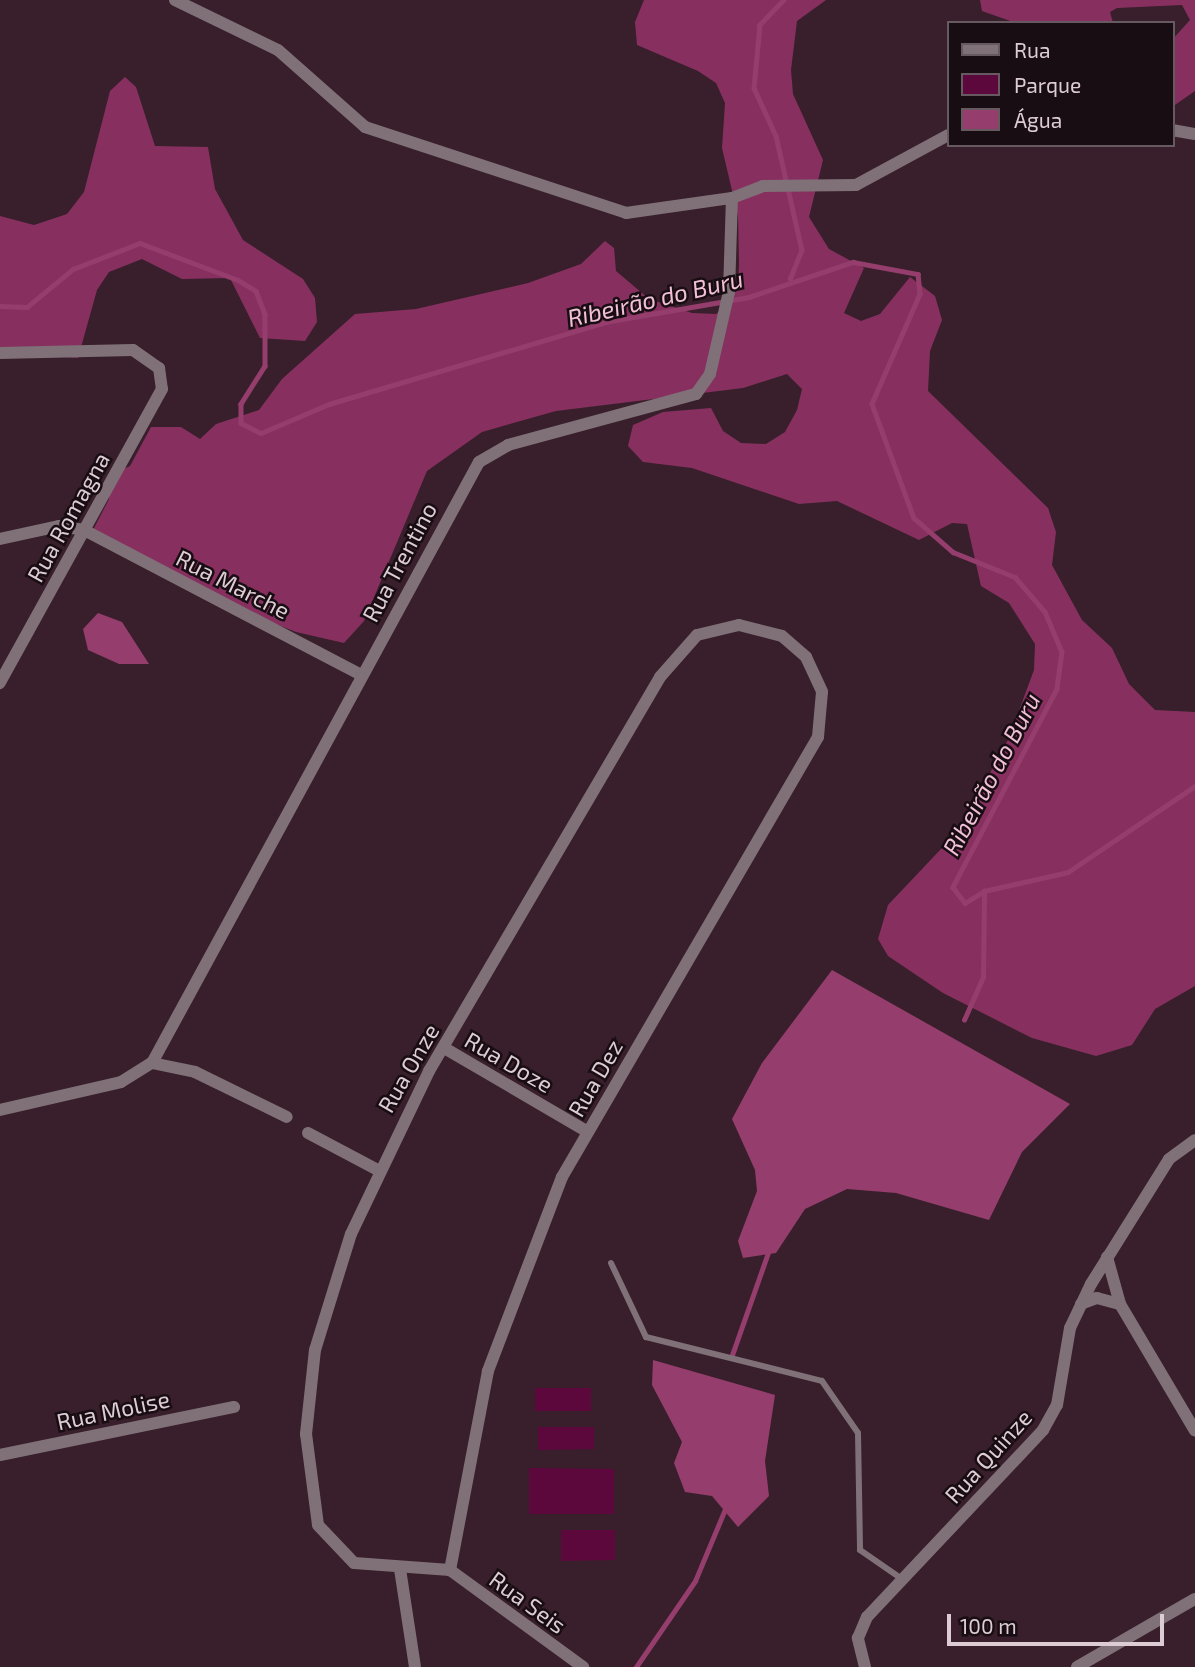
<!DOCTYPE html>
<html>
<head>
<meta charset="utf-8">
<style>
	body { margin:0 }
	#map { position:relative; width:1195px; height:1667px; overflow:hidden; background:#381f2b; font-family:"Exo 2",sans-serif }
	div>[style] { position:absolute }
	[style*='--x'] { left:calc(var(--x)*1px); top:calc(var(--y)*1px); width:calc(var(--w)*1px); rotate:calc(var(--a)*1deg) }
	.green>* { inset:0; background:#5d083d }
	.forest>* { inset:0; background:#873060 }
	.water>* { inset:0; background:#953e6d }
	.stream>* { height:4.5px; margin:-2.25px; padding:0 2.25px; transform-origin:2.25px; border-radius:2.25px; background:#953e6d }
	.lane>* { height:6px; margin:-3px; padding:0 3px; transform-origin:3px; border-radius:3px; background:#7f7177 }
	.street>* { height:12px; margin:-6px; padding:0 6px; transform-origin:6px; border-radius:6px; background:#7f7177 }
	span { translate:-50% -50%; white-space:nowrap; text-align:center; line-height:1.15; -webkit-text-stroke:5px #180d12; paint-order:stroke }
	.street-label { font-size:23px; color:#ddccd4 }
	.water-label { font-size:24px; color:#f1c0d6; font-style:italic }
	.legend { position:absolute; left:947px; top:21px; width:228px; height:126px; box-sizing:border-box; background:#180d12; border:2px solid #675960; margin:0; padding:9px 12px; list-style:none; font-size:21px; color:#ddccd4 }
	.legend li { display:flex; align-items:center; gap:14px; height:35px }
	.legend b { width:35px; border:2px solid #675960 }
	.scale { position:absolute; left:947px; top:1614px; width:217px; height:32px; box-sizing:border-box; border:4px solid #ddccd4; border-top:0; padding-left:9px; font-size:21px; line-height:24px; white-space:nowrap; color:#ddccd4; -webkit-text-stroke:5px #180d12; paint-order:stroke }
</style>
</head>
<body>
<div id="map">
	<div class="green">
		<div style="clip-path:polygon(535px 1388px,591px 1388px,591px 1411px,535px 1411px)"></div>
		<div style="clip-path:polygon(538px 1427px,594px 1427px,594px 1449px,538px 1450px)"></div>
		<div style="clip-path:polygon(529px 1468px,614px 1469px,614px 1514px,529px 1514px)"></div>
		<div style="clip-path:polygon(561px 1530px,615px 1530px,615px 1560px,561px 1561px)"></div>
	</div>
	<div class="forest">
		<div style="clip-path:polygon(644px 0,826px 0,797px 21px,791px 70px,793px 94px,823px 160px,809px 217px,829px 249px,864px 268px,844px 313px,861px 321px,880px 314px,910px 277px,935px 296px,942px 320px,930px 351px,928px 391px,1048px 508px,1056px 532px,1052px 565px,1082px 620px,1112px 648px,1129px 684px,1155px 710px,1195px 712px,1195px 986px,1155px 1009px,1132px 1045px,1096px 1056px,1032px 1038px,943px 993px,888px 956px,878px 939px,888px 905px,958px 831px,1008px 740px,1034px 670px,1035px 644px,1009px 603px,981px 586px,967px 524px,952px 523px,919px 540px,837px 501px,799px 504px,692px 468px,643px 462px,628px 446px,633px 425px,663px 412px,711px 408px,723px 431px,741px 443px,766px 444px,785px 432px,797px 410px,802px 389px,787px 374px,743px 388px,556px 411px,482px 432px,427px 471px,364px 621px,344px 643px,296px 632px,212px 599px,92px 532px,109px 499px,110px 475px,130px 466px,151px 427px,181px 427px,200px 439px,216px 424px,259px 410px,282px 379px,355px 314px,416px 309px,528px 283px,581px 264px,605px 241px,614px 248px,616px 271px,649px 299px,692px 313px,716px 314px,726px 306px,738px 288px,739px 264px,738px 216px,722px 148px,725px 103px,716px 83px,698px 71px,637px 45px,635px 22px)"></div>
		<div style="clip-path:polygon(980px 0,1195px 0,1195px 91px,1172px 107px,1172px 40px,1190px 20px,1182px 5px,1117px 8px,1110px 12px,1113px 23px,1016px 23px,982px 11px)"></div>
		<div style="clip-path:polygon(125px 77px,136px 87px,155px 146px,208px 147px,215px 189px,243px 240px,303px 279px,315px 298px,317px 322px,305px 341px,260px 338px,230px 278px,182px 279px,142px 259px,109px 272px,97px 290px,78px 358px,0 352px,0 216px,34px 225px,67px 214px,84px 192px,110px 91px)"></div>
	</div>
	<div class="water">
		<div style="clip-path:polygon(98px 613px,122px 622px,149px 664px,119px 664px,88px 650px,83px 629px)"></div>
		<div style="clip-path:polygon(832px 970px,1070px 1104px,1022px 1152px,989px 1220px,896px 1193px,847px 1189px,805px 1209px,776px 1253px,743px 1258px,738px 1241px,757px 1191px,755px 1170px,732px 1119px,762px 1063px)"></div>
		<div style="clip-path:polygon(653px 1360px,775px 1395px,765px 1461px,769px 1496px,738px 1527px,712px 1496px,685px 1492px,674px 1463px,682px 1442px,652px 1385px)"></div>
	</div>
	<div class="stream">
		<div style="--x:784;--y:0;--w:35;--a:134"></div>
		<div style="--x:760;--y:25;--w:63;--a:95.4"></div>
		<div style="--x:754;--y:88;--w:53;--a:65.4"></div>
		<div style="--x:776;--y:136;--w:117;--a:77.2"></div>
		<div style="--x:802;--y:250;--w:31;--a:112"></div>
		<div style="--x:0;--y:306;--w:27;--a:2"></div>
		<div style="--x:27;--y:307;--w:60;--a:-39.6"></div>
		<div style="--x:73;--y:269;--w:72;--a:-21.2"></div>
		<div style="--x:140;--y:243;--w:105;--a:20.7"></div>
		<div style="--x:238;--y:280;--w:21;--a:31"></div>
		<div style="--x:256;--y:291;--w:25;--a:69"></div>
		<div style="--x:265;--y:314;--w:52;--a:90"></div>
		<div style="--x:265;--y:366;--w:45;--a:122.3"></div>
		<div style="--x:241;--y:404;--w:19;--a:90"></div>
		<div style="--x:241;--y:423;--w:22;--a:27"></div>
		<div style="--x:261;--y:433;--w:74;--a:-23.1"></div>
		<div style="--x:329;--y:404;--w:288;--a:-16.5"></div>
		<div style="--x:605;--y:322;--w:146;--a:-9.8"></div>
		<div style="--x:749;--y:297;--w:110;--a:-18.6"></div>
		<div style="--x:853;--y:262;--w:66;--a:10.5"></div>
		<div style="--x:918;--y:274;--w:20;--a:84"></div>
		<div style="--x:920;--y:294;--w:120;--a:113.6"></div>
		<div style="--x:872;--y:404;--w:121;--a:69.8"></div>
		<div style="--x:914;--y:518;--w:52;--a:41.1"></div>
		<div style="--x:953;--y:552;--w:67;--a:22"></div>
		<div style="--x:1015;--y:577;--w:46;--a:49.4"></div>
		<div style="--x:1045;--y:612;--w:43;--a:67"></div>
		<div style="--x:1062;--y:652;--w:37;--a:98"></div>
		<div style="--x:1057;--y:689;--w:224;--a:117.7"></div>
		<div style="--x:953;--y:887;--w:20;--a:53"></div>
		<div style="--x:965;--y:903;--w:22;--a:-32"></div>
		<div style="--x:984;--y:891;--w:86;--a:-12.7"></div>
		<div style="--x:1068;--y:872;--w:153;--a:-34.1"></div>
		<div style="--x:964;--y:1020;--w:47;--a:-66.2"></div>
		<div style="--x:983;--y:977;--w:86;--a:-89.3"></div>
		<div style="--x:732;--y:1355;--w:111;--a:-70.6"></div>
		<div style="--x:636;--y:1667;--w:104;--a:-55.5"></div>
		<div style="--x:695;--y:1581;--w:80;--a:-67.3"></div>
	</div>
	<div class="lane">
		<div style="--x:611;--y:1263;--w:82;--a:64.7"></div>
		<div style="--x:646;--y:1337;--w:181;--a:14"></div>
		<div style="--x:822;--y:1381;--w:63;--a:55.3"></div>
		<div style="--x:858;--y:1433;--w:117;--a:89"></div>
		<div style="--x:860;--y:1550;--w:51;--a:34.6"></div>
	</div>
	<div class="street">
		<div style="--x:175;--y:0;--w:114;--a:25.9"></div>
		<div style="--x:278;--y:50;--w:116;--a:41.5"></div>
		<div style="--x:365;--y:127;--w:275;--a:18.2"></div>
		<div style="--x:626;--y:213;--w:107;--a:-8.1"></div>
		<div style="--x:732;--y:198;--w:33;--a:-21"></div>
		<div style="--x:763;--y:186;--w:93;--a:-0.6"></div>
		<div style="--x:856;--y:185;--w:105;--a:-28.5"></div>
		<div style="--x:1172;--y:130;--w:23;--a:10"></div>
		<div style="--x:0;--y:353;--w:133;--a:-1.3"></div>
		<div style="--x:133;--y:350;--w:32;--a:35"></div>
		<div style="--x:159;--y:368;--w:21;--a:82"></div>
		<div style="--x:162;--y:389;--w:336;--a:118.9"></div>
		<div style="--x:0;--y:539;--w:60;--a:-12.4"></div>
		<div style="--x:59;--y:526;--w:25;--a:9"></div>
		<div style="--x:84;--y:530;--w:313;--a:27.6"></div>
		<div style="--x:739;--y:625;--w:44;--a:14.3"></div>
		<div style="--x:782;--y:636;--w:32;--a:41"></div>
		<div style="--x:806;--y:657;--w:38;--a:65"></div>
		<div style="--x:822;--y:692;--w:45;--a:95.1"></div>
		<div style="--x:818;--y:737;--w:509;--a:120.19"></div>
		<div style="--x:562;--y:1177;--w:208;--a:110.9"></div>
		<div style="--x:488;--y:1371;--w:203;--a:100.8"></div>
		<div style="--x:450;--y:1570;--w:96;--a:-175.8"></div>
		<div style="--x:354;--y:1563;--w:52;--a:-133.5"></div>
		<div style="--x:318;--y:1525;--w:92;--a:-97.5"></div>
		<div style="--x:306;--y:1434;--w:84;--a:-83.9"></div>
		<div style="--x:315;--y:1350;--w:121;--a:-72.8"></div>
		<div style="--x:351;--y:1234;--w:181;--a:-64.4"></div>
		<div style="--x:429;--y:1071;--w:457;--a:-59.6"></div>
		<div style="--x:660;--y:677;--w:56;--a:-48.6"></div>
		<div style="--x:697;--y:635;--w:43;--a:-13.4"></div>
		<div style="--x:446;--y:1049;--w:164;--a:30.3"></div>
		<div style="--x:152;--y:1063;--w:684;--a:-61.45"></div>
		<div style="--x:479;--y:462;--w:34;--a:-30"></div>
		<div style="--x:508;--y:445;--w:195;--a:-15.2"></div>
		<div style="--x:696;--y:394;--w:24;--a:-55"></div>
		<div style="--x:710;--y:374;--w:84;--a:-77"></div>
		<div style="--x:729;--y:292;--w:94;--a:-88.2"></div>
		<div style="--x:0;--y:1110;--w:124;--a:-13"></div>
		<div style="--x:121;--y:1082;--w:36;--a:-32"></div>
		<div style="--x:152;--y:1063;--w:44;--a:11.8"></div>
		<div style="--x:195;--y:1072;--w:102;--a:26.1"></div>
		<div style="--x:308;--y:1133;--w:79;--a:27.9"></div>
		<div style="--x:1107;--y:1257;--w:49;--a:74.5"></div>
		<div style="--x:1120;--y:1304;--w:147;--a:59.4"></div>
		<div style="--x:1081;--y:1304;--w:17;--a:-21"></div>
		<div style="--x:1097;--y:1298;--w:24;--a:15"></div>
		<div style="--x:0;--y:1455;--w:239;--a:-11.6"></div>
		<div style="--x:400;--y:1569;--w:99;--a:81.3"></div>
		<div style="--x:450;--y:1570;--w:165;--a:36.1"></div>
		<div style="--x:865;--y:1667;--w:30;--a:-104"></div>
		<div style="--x:858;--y:1638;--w:23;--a:-67"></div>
		<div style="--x:867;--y:1617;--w:257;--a:-46.7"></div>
		<div style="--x:1043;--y:1430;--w:29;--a:-61"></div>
		<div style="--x:1057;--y:1405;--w:78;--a:-80.4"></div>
		<div style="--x:1070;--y:1328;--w:49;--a:-64.5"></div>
		<div style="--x:1091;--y:1284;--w:147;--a:-58"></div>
		<div style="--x:1169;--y:1159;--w:32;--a:-36"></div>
		<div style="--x:1077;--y:1667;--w:136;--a:-30"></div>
	</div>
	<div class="street-label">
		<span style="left:68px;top:517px;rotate:-61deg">Rua Romagna</span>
		<span style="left:399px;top:562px;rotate:-62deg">Rua Trentino</span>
		<span style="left:233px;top:584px;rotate:27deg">Rua Marche</span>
		<span style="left:509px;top:1062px;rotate:30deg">Rua Doze</span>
		<span style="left:408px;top:1068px;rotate:-60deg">Rua Onze</span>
		<span style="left:595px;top:1078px;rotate:-60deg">Rua Dez</span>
		<span style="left:113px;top:1410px;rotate:-12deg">Rua Molise</span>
		<span style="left:988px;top:1456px;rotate:-48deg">Rua Quinze</span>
		<span style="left:528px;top:1602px;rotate:36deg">Rua Seis</span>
	</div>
	<div class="water-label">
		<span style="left:655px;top:298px;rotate:-13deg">Ribeirão do Buru</span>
		<span style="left:991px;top:774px;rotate:-62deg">Ribeirão do Buru</span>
	</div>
	<ul class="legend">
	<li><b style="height:9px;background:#7f7177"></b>Rua</li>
	<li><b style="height:19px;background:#5d083d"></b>Parque</li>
	<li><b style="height:19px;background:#953e6d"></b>Água</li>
	</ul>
	<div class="scale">100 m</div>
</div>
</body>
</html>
